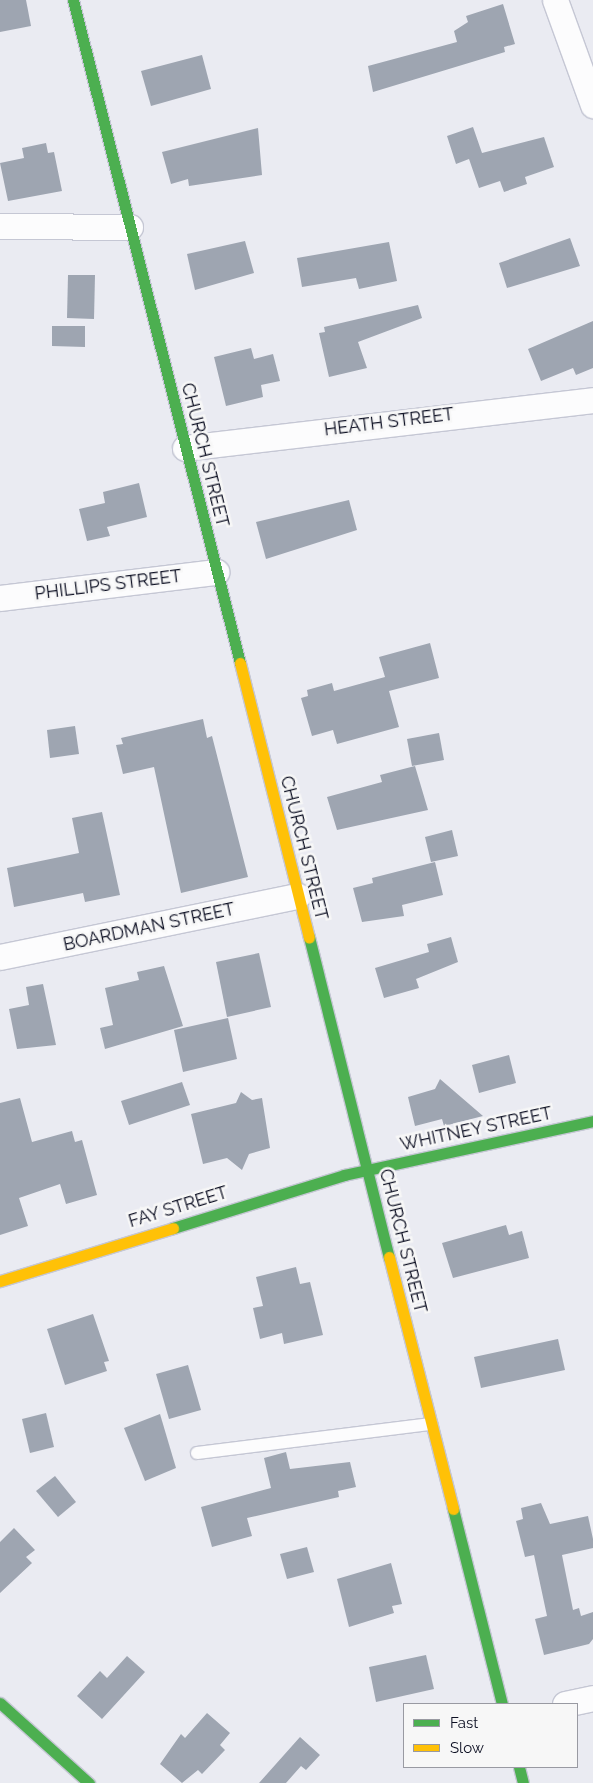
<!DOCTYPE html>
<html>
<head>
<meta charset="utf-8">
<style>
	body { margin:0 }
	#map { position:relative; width:593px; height:1783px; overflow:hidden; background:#eaebf2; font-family:Raleway,sans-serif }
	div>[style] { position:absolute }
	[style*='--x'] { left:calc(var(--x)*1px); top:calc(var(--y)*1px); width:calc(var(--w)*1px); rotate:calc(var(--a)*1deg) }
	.building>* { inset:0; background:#9ea5b1 }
	.roads { filter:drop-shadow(1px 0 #c5c7d4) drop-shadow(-1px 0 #c5c7d4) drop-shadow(0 1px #c5c7d4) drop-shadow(0 -1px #c5c7d4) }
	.lane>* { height:12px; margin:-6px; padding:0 6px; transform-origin:6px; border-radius:6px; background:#fcfcfd }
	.street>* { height:25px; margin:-12.5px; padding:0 12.5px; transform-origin:12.5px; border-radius:12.5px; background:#fcfcfd }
	.fast>* { height:11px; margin:-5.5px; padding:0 5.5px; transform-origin:5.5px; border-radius:5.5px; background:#4caf50 }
	.slow>* { height:11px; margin:-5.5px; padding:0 5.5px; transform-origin:5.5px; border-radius:5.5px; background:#ffc107 }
	span { translate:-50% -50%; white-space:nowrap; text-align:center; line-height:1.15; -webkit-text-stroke:5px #f7f7f7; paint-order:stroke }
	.street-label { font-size:18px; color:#0c0f22 }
	.legend { position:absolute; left:403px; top:1703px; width:175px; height:65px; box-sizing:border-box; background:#f7f7f7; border:1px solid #999aa2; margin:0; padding:6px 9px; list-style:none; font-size:15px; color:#0c0f22 }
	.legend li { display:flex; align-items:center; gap:10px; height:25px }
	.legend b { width:25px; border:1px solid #999aa2 }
</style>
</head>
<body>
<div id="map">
	<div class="building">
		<div style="clip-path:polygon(0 0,26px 0,31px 26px,0 32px)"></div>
		<div style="clip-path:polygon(503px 4px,515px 44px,504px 47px,505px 52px,373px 92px,368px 66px,457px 42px,454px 31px,468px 22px,466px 16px)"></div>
		<div style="clip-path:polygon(202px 55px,211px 89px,151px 106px,141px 71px)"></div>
		<div style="clip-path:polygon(473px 127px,482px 153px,544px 137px,554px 167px,525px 177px,527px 184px,504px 192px,500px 181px,479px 188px,469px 159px,456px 164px,447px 136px)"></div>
		<div style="clip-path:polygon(258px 128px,262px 175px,189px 186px,188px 179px,171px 184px,162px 152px)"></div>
		<div style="clip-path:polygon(46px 143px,48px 153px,54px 152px,62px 191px,8px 201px,0 163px,24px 158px,22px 148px)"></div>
		<div style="clip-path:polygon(570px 238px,580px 266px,507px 288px,499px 263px)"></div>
		<div style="clip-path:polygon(245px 241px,254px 273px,195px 290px,187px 254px)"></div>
		<div style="clip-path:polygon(389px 242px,397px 281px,359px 289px,356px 278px,302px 287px,297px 258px)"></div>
		<div style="clip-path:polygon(68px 275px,95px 275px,94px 319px,67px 318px)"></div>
		<div style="clip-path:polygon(418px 305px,422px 318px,358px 342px,367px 368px,329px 377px,319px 333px,325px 332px,324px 327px)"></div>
		<div style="clip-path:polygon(593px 321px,593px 368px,576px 375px,573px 368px,541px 381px,528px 349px)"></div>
		<div style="clip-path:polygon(52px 326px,85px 326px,85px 347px,52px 346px)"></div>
		<div style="clip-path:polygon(251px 348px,254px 359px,273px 354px,280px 381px,261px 385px,263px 397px,226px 406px,214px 357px)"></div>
		<div style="clip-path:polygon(139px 483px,147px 517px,107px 527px,110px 536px,87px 541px,79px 509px,105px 503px,103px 492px)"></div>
		<div style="clip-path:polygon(349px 500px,357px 530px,266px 559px,256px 522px)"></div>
		<div style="clip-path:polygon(430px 643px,439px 678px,389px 691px,399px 727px,337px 744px,333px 730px,312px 736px,301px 698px,308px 696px,307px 690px,332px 683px,334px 691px,385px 677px,379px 657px)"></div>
		<div style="clip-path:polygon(203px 719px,207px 738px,212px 736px,248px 877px,181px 893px,154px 767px,123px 774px,116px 745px,123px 744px,121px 738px)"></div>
		<div style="clip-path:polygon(75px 726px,79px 754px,50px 758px,47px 730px)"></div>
		<div style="clip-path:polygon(439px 733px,444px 760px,412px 766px,407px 739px)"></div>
		<div style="clip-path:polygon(415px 766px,428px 810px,337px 830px,327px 797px,382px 782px,380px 775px)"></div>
		<div style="clip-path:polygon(102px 812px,120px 895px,85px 902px,83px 893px,14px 907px,7px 868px,79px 853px,72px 818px)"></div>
		<div style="clip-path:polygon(452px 830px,458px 856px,431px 862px,425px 837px)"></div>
		<div style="clip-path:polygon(435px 862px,443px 895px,402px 905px,404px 916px,362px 922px,353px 888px,373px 883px,372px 878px)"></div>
		<div style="clip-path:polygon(451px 937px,458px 962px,416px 979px,419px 988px,384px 998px,375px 968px,429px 952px,427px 944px)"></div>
		<div style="clip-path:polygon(259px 953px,271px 1007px,227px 1017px,216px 962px)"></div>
		<div style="clip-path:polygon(164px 966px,183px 1026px,105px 1049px,100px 1028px,113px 1025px,105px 988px,139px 980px,137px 972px)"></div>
		<div style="clip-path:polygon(43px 984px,56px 1045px,17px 1049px,9px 1009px,29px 1005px,26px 987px)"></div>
		<div style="clip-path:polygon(228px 1018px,237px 1059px,183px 1072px,174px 1030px)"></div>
		<div style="clip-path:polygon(509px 1055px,516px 1083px,479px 1093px,472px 1065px)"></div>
		<div style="clip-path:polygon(440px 1079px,483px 1116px,444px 1126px,442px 1119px,415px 1126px,408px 1097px,435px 1089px)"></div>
		<div style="clip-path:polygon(182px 1082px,190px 1105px,129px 1125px,121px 1101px)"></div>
		<div style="clip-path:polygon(241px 1092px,252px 1100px,262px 1098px,270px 1148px,249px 1154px,242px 1170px,227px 1158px,203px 1164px,191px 1114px,236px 1103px)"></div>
		<div style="clip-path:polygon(20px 1098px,32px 1142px,72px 1131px,75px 1142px,82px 1140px,97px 1195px,66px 1204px,60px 1184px,19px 1198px,28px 1226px,0 1235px,0 1103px)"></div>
		<div style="clip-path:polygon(506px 1225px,509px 1235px,522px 1231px,529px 1258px,453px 1278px,442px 1243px)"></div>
		<div style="clip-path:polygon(296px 1267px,300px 1284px,310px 1282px,323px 1335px,284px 1344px,282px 1333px,260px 1339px,253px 1308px,263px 1306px,256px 1277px)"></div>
		<div style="clip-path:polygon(93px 1314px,109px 1361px,104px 1362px,107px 1371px,65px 1385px,47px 1329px)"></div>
		<div style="clip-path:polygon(558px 1339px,565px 1370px,481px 1388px,474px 1357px)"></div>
		<div style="clip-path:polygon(188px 1365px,201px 1410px,169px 1419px,156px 1374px)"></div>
		<div style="clip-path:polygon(46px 1413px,54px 1447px,30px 1453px,22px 1419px)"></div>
		<div style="clip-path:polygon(160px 1414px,176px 1468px,145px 1481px,124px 1428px)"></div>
		<div style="clip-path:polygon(286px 1452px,290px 1469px,350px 1462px,356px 1487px,338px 1491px,339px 1497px,247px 1518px,252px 1536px,212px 1547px,201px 1507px,271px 1488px,264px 1458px)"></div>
		<div style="clip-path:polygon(55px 1476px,76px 1502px,58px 1517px,36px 1491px)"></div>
		<div style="clip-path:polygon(541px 1503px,550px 1524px,588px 1516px,593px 1539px,593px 1548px,562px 1555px,573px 1610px,579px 1608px,581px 1616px,593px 1612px,593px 1639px,589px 1644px,544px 1655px,535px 1619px,547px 1616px,534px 1555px,525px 1557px,516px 1521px,523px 1519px,521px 1508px)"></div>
		<div style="clip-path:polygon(14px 1528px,35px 1550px,26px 1557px,32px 1563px,0 1593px,0 1542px)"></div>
		<div style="clip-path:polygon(307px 1547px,314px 1572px,287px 1579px,280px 1554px)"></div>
		<div style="clip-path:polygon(391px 1563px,402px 1604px,392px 1606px,394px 1613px,349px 1627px,337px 1579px)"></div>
		<div style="clip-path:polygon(426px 1655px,434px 1689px,376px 1702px,369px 1667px)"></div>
		<div style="clip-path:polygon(127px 1656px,145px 1672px,102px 1719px,77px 1696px,100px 1671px,107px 1678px)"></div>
		<div style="clip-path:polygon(207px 1713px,230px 1733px,220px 1745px,225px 1750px,202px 1774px,198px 1770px,182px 1783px,160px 1764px,181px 1734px,185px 1738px)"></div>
		<div style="clip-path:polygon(300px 1737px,320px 1755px,306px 1770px,301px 1766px,286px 1783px,259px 1783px)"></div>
	</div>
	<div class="roads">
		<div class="lane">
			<div style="--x:197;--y:1453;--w:236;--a:-7.1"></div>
		</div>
		<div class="street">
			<div style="--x:555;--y:0;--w:112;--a:70.1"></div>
			<div style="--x:0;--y:226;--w:130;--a:0.4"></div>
			<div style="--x:185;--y:448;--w:411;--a:-6.7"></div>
			<div style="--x:0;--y:598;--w:218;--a:-6.9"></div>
			<div style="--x:0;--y:957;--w:304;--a:-11.6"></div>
			<div style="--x:565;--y:1704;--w:29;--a:-12"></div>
		</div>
		<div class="fast">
			<div style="--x:73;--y:0;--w:684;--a:75.86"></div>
			<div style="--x:309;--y:937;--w:330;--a:76"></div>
			<div style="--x:173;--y:1228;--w:179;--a:-17.2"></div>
			<div style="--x:344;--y:1175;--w:255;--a:-12.2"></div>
			<div style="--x:453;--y:1509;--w:201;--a:75.9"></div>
			<div style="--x:0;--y:1703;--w:120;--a:42"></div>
			<div style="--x:519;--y:1767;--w:16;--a:76"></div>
		</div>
		<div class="slow">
			<div style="--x:240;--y:663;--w:283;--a:75.9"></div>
			<div style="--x:389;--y:1257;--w:260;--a:75.7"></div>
			<div style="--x:0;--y:1281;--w:181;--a:-17"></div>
		</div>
	</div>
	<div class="street-label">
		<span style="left:389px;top:422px;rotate:-7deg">HEATH STREET</span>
		<span style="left:205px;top:455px;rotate:76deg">CHURCH STREET</span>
		<span style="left:108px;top:585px;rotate:-7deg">PHILLIPS STREET</span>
		<span style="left:304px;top:848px;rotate:76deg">CHURCH STREET</span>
		<span style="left:149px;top:927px;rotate:-12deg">BOARDMAN STREET</span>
		<span style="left:476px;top:1129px;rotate:-12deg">WHITNEY STREET</span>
		<span style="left:178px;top:1207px;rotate:-17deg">FAY STREET</span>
		<span style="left:403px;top:1241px;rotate:76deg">CHURCH STREET</span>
	</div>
	<ul class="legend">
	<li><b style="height:6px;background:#4caf50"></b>Fast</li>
	<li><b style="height:6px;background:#ffc107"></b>Slow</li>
	</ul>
</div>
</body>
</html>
